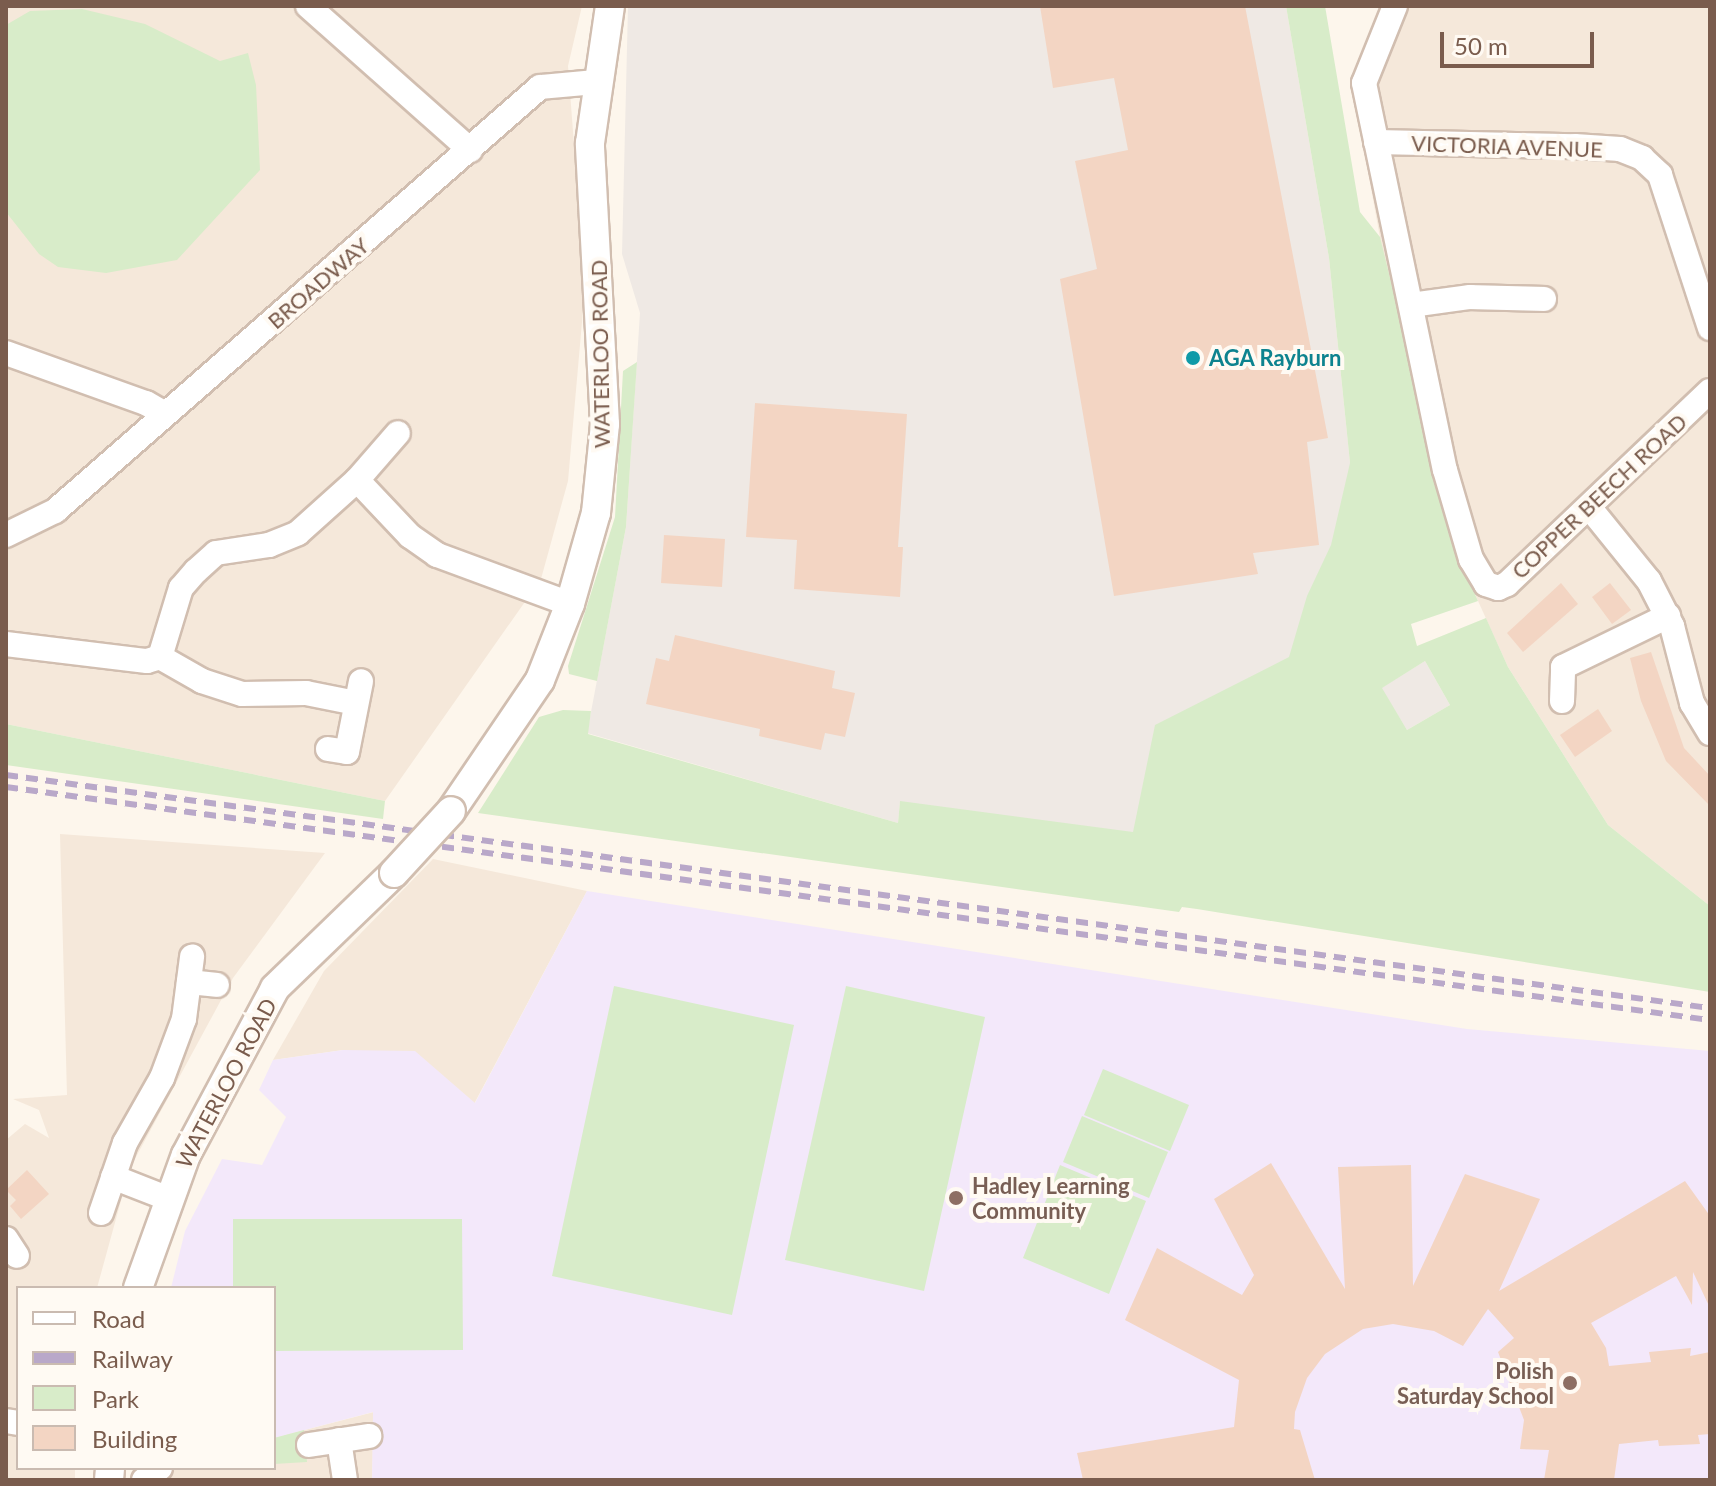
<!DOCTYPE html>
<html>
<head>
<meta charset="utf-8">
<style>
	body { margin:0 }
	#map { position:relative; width:1716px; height:1486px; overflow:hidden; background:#fdf6ec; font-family:Lato,sans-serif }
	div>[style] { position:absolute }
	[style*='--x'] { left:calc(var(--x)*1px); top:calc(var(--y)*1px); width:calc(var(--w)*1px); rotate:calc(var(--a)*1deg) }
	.residential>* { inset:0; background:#f5e8da }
	.industrial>* { inset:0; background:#efe9e4 }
	.education>* { inset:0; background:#f3e8fa }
	.green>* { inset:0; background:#d8ecc9 }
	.building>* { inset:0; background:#f3d5c3 }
	.roads { filter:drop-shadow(2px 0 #d1beb0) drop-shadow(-2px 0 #d1beb0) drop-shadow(0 2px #d1beb0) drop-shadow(0 -2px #d1beb0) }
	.minor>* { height:24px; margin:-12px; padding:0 12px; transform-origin:12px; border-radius:12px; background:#fff }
	.tertiary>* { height:28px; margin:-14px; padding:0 14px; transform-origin:14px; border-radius:14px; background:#fff }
	.rail>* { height:6px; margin-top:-3px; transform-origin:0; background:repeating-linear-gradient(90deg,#b9a8c9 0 12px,transparent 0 20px) }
	.bridges { filter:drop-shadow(2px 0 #d1beb0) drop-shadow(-2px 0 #d1beb0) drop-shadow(0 2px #d1beb0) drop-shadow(0 -2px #d1beb0) }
	.tertiary-bridge>* { height:28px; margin:-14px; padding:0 14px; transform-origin:14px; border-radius:14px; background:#fff }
	.dots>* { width:22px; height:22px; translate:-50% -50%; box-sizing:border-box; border:4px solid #fffaf3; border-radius:50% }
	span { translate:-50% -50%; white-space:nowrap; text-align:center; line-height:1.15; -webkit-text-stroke:8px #fffaf3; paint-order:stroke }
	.street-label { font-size:22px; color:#7a5c4d }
	.culture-label { font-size:22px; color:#0d838f; font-weight:700 }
	.left { translate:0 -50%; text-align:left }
	.education-label { font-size:22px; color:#785e54; font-weight:700 }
	.right { translate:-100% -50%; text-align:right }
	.frame { position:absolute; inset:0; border:8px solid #7a5c4d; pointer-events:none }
	.legend { position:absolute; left:16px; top:1286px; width:260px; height:184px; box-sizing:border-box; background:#fffaf3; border:2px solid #cabbb1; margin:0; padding:10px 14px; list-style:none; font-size:24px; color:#7a5c4d }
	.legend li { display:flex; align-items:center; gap:16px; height:40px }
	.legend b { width:40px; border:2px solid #cabbb1 }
	.scale { position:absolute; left:1440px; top:32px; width:154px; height:36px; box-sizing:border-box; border:4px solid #7a5c4d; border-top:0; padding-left:10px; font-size:24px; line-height:28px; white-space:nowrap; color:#7a5c4d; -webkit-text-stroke:6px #fffaf3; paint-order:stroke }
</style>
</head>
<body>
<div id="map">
	<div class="residential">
		<div style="clip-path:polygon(6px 6px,582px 6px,568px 66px,585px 288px,568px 481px,541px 579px,385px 801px,6px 724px)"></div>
		<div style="clip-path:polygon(1384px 6px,1710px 6px,1710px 906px,1608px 825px,1508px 667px,1459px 559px,1391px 298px,1351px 78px)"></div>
		<div style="clip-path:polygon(60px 834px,325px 853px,233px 978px,130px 1168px,97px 1288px,18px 1288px,18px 1468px,75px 1468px,75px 1480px,6px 1480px,6px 1140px,25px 1124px,49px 1138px,39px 1110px,13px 1099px,67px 1095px)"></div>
		<div style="clip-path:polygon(433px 859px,587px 891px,474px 1104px,343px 1050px,273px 1060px,324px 971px)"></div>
		<div style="clip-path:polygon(374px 1412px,372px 1480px,132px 1480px,135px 1468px,274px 1468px,274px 1438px)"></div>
	</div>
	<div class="industrial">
		<div style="clip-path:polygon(628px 6px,1286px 6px,1329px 258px,1350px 463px,1402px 626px,1226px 845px,900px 802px,898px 823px,587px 733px,626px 527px,640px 313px,622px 254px)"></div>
		<div style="clip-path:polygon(1425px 661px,1450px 705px,1407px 730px,1381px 688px)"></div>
	</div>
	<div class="education">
		<div style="clip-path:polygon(587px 891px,1467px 1029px,1710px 1051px,1710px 1480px,372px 1480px,373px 1412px,274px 1438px,274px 1288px,171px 1288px,185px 1231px,222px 1159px,262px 1165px,286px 1117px,259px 1090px,273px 1060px,343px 1050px,415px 1051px,475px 1103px)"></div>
	</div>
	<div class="green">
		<div style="clip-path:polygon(evenodd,1286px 6px,1325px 6px,1360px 212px,1380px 237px,1459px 559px,1478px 601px,1411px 624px,1417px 646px,1486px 618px,1508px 667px,1608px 825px,1710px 906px,1710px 992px,1197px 909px,1182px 907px,1179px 912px,478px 813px,539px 717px,563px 710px,591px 711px,588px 734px,898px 823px,900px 801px,1133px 832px,1155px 725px,1289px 657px,1307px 596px,1331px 545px,1350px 463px,1329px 258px,1286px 6px,1425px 661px,1450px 705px,1407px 730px,1382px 688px,1425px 661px)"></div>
		<div style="clip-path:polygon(82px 9px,145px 24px,220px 61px,248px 53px,256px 85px,260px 170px,177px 260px,106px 273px,58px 267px,39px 254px,6px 212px,6px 25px,30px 11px)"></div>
		<div style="clip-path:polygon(637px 362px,626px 527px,597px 681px,569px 674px,568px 666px,615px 517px,623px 371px)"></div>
		<div style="clip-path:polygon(6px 724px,385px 801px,383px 819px,6px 765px)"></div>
		<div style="clip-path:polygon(614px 986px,794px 1025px,732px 1315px,552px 1276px)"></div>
		<div style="clip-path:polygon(846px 986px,985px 1017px,924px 1291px,785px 1260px)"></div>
		<div style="clip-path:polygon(1103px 1069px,1189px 1105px,1170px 1151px,1084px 1115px)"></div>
		<div style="clip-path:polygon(1082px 1116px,1168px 1152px,1149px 1198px,1063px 1162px)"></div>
		<div style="clip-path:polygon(1060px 1165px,1146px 1201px,1109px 1294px,1023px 1258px)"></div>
		<div style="clip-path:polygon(233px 1219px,462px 1219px,463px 1350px,274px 1351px,274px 1288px,233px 1288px)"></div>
		<div style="clip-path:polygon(304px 1430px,307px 1462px,274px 1464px,274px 1438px)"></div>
	</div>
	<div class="building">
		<div style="clip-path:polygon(1040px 6px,1245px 6px,1328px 438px,1307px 442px,1319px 545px,1253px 553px,1258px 574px,1114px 596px,1060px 279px,1097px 269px,1075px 161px,1128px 150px,1114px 78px,1053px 88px)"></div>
		<div style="clip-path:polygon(755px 403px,907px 414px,898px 547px,903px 547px,900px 597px,794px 589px,797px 540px,746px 537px)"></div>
		<div style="clip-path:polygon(664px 535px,725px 539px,722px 587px,661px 583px)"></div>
		<div style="clip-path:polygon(1561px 583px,1578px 604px,1523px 652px,1507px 633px)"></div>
		<div style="clip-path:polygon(1610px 583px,1631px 610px,1612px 624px,1592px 597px)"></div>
		<div style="clip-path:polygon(675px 635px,835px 671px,832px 688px,855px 693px,845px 737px,825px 733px,821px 750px,759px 736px,760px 729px,646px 704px,656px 658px,669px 661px)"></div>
		<div style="clip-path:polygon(1651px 652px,1684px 748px,1710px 776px,1710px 806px,1666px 761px,1641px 701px,1630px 658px)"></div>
		<div style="clip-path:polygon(1598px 709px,1612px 731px,1575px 757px,1560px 735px)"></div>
		<div style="clip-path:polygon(1271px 1163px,1345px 1289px,1338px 1167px,1411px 1165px,1413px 1286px,1465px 1174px,1540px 1199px,1499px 1291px,1685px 1181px,1710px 1216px,1710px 1308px,1693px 1272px,1692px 1305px,1676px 1276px,1591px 1323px,1606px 1348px,1609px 1366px,1651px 1362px,1649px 1352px,1691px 1348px,1690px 1356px,1710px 1352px,1710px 1434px,1698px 1435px,1700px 1444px,1659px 1446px,1658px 1440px,1619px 1444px,1614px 1480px,1544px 1480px,1549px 1450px,1520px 1449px,1524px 1420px,1498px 1352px,1514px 1338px,1488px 1309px,1463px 1346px,1434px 1331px,1393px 1324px,1363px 1329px,1325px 1354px,1307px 1378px,1295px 1412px,1294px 1429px,1300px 1430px,1315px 1480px,1083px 1480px,1077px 1453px,1234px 1427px,1239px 1380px,1125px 1320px,1157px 1248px,1242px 1295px,1254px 1275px,1214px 1199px)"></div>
		<div style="clip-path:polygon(27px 1170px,49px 1194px,21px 1219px,10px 1206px,16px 1200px,6px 1190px)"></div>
	</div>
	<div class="roads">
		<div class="minor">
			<div style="--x:308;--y:6;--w:217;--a:41.6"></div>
			<div style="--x:1395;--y:6;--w:83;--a:111.9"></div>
			<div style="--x:1364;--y:83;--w:395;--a:78.2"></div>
			<div style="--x:1445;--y:470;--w:93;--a:73.7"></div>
			<div style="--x:1471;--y:559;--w:29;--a:59"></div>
			<div style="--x:1486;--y:584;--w:13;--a:18"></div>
			<div style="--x:1498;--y:588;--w:10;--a:-24"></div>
			<div style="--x:1507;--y:584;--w:280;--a:-43.6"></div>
			<div style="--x:1376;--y:142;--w:199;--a:1.2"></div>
			<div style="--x:1575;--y:146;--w:45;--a:3.8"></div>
			<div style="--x:1620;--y:149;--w:24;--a:22"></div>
			<div style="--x:1642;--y:158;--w:25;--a:43"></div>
			<div style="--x:1660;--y:175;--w:161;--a:71.9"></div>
			<div style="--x:1411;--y:305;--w:60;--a:-7.7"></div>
			<div style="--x:1470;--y:297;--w:74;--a:1.5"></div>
			<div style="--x:6;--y:353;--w:149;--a:19.7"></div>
			<div style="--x:146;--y:403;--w:22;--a:30"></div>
			<div style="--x:357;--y:480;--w:62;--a:-48.9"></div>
			<div style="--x:1589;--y:507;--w:95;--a:51"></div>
			<div style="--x:1649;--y:581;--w:51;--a:62.9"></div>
			<div style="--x:1672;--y:626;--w:80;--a:75.4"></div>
			<div style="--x:1692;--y:703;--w:35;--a:59"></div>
			<div style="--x:6;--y:535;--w:55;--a:-26.1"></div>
			<div style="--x:55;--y:511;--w:644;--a:-41.16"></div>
			<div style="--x:540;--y:87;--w:55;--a:-5.2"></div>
			<div style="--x:6;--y:644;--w:142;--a:6.9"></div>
			<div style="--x:147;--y:661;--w:14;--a:-17"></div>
			<div style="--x:160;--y:657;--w:72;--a:-73.1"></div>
			<div style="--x:181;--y:588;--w:23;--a:-49"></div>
			<div style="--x:196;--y:571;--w:27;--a:-42"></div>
			<div style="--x:216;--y:553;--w:54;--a:-8.6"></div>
			<div style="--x:269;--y:545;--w:31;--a:-22"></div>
			<div style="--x:298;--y:533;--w:79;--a:-41.9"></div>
			<div style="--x:357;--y:480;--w:77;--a:46.6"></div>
			<div style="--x:410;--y:536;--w:33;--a:35"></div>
			<div style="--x:437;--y:555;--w:142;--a:20.2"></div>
			<div style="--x:160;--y:657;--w:48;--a:29.7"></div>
			<div style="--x:202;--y:681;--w:42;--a:18"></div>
			<div style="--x:242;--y:694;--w:64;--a:-0.9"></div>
			<div style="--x:306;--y:693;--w:51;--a:11.3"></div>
			<div style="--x:1562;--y:701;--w:34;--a:-88"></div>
			<div style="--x:1563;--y:667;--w:117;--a:-25.9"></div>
			<div style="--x:328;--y:749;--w:19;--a:9"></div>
			<div style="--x:347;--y:752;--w:72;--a:-78.8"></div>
			<div style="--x:189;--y:982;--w:28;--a:6"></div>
			<div style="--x:113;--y:1177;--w:58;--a:21.3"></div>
			<div style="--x:101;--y:1213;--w:74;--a:-71.1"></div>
			<div style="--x:125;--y:1143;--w:75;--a:-60.4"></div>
			<div style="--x:162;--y:1078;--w:63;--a:-69.6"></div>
			<div style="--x:184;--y:1019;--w:63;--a:-82.6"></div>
			<div style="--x:6;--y:1239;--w:20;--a:57"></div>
			<div style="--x:6;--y:1421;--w:12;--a:9"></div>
			<div style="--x:339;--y:1440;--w:40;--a:81.5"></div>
			<div style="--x:309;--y:1445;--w:61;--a:-8.5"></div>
			<div style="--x:144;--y:1480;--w:20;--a:-37"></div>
		</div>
		<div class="tertiary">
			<div style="--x:451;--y:811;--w:158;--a:-55.8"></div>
			<div style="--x:540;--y:680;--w:82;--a:-68.5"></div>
			<div style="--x:570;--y:604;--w:95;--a:-74.1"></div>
			<div style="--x:596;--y:513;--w:89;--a:-84.2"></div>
			<div style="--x:605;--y:424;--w:281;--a:-93.1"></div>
			<div style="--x:590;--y:143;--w:138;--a:-81.7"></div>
			<div style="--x:138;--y:1288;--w:141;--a:-70.2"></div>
			<div style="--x:186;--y:1155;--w:189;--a:-61.9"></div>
			<div style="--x:275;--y:988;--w:165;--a:-44"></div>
			<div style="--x:109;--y:1480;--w:12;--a:-85"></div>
		</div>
	</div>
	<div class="rail">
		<div style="--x:6;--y:775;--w:1720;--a:7.79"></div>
		<div style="--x:6;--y:787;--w:1720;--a:7.79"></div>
	</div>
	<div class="bridges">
		<div class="tertiary-bridge">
			<div style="--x:394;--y:873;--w:84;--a:-47.4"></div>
		</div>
	</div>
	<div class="dots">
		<div style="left:1193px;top:358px;background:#0f9aa8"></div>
		<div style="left:956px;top:1198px;background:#8d6e63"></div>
		<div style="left:1570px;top:1383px;background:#8d6e63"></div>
	</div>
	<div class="street-label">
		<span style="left:1507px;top:146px;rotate:2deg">VICTORIA AVENUE</span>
		<span style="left:318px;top:283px;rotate:-41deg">BROADWAY</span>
		<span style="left:600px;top:354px;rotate:-91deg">WATERLOO ROAD</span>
		<span style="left:1599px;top:496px;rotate:-43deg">COPPER BEECH ROAD</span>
		<span style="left:226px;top:1083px;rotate:-62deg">WATERLOO ROAD</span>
	</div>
	<div class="culture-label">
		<span class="left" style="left:1209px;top:358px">AGA Rayburn</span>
	</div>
	<div class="education-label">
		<span class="left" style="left:972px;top:1198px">Hadley Learning<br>Community</span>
		<span class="right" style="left:1554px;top:1383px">Polish<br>Saturday School</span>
	</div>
	<div class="frame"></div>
	<ul class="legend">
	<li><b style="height:10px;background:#fff"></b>Road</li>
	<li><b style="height:10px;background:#b9a8c9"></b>Railway</li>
	<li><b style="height:22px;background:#d8ecc9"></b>Park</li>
	<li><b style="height:22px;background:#f3d5c3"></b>Building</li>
	</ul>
	<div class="scale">50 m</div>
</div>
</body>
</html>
